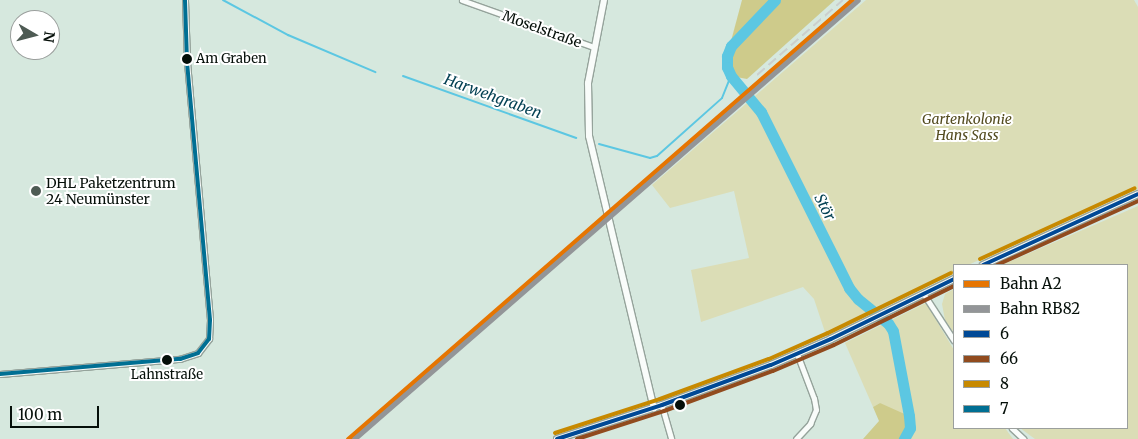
<!DOCTYPE html>
<html>
<head>
<meta charset="utf-8">
<style>
	body { margin:0 }
	#map { position:relative; width:1138px; height:439px; overflow:hidden; background:#d6e8de; font-family:Merriweather,serif }
	div>[style] { position:absolute }
	[style*='--x'] { left:calc(var(--x)*1px); top:calc(var(--y)*1px); width:calc(var(--w)*1px); rotate:calc(var(--a)*1deg) }
	.green>* { inset:0; background:#dbddb6 }
	.forest>* { inset:0; background:#cecb8b }
	.stream>* { height:2px; margin:-1px; padding:0 1px; transform-origin:1px; border-radius:1px; background:#5cc7e2 }
	.river>* { height:11px; margin:-5.5px; padding:0 5.5px; transform-origin:5.5px; border-radius:5.5px; background:#5cc7e2 }
	.roads { filter:drop-shadow(1px 0 #95a39b) drop-shadow(-1px 0 #95a39b) drop-shadow(0 1px #95a39b) drop-shadow(0 -1px #95a39b) }
	.street>* { height:4.5px; margin:-2.25px; padding:0 2.25px; transform-origin:2.25px; border-radius:2.25px; background:#f9fcfa }
	.secondary>* { height:6px; margin:-3px; padding:0 3px; transform-origin:3px; border-radius:3px; background:#f9fcfa }
	.rail>* { height:2px; margin-top:-1px; transform-origin:0; background:repeating-linear-gradient(90deg,#cbcfcd 0 10px,transparent 0 15px) }
	.bus-1>* { height:4px; margin:-2px; padding:0 2px; transform-origin:2px; border-radius:2px; background:#004996 }
	.bus-2>* { height:4px; margin:-2px; padding:0 2px; transform-origin:2px; border-radius:2px; background:#914b1e }
	.bus-3>* { height:4px; margin:-2px; padding:0 2px; transform-origin:2px; border-radius:2px; background:#c78900 }
	.bus-4>* { height:4px; margin:-2px; padding:0 2px; transform-origin:2px; border-radius:2px; background:#006f93 }
	.rail-1>* { height:5px; margin:-2.5px; padding:0 2.5px; transform-origin:2.5px; border-radius:2.5px; background:#e67501 }
	.rail-2>* { height:5px; margin:-2.5px; padding:0 2.5px; transform-origin:2.5px; border-radius:2.5px; background:#939598 }
	.dots>* { width:14px; height:14px; translate:-50% -50%; box-sizing:border-box; border:2px solid #fff; border-radius:50% }
	span { translate:-50% -50%; white-space:nowrap; text-align:center; line-height:1.15; -webkit-text-stroke:4px #fff; paint-order:stroke }
	.bus-label { font-size:13px; color:#050f09 }
	.left { translate:0 -50%; text-align:left }
	.street-label { font-size:14px; color:#050f09 }
	.park-label { font-size:14px; color:#544c20; font-style:italic }
	.poi-label { font-size:14px; color:#050f09 }
	.water-label { font-size:15px; color:#054254; font-style:italic }
	.legend { position:absolute; left:953px; top:264px; width:175px; height:165px; box-sizing:border-box; background:#fff; border:1px solid #9b9f9d; margin:0; padding:6px 9px; list-style:none; font-size:15px; color:#050f09 }
	.legend li { display:flex; align-items:center; gap:10px; height:25px }
	.legend b { width:25px; border:1px solid #9b9f9d }
	.north { position:absolute; left:10px; top:10px; width:50px; height:50px; box-sizing:border-box; background:#fff; border:1px solid #9b9f9d; border-radius:50%; rotate:98deg; font-size:14px; font-weight:700; line-height:20px; text-align:center; color:#050f09 }
	.north::after { content:''; display:block; margin:auto; width:18px; height:22px; background:#4e5b54; clip-path:polygon(50% 0,100% 100%,50% 72%,0 100%) }
	.scale { position:absolute; left:10px; top:406px; width:89px; height:22px; box-sizing:border-box; border:2px solid #050f09; border-top:0; padding-left:6px; font-size:15px; line-height:18px; white-space:nowrap; color:#050f09; -webkit-text-stroke:4px #fff; paint-order:stroke }
</style>
</head>
<body>
<div id="map">
	<div class="green">
		<div style="clip-path:polygon(866px 0,1134px 0,1138px 7px,1138px 189px,968px 265px,954px 265px,954px 272px,825px 332px,814px 299px,803px 287px,701px 322px,691px 270px,749px 258px,734px 191px,670px 208px,652px 185px)"></div>
		<div style="clip-path:polygon(1138px 206px,1138px 439px,1035px 439px,1020px 428px,1127px 428px,1127px 265px,1002px 265px)"></div>
		<div style="clip-path:polygon(954px 289px,954px 333px,945px 320px,942px 304px,945px 294px)"></div>
		<div style="clip-path:polygon(926px 303px,954px 350px,954px 428px,1005px 428px,1013px 439px,904px 439px,907px 437px,880px 403px,873px 407px,845px 343px)"></div>
	</div>
	<div class="forest">
		<div style="clip-path:polygon(742px 0,835px 0,747px 79px,731px 76px,727px 67px,727px 56px)"></div>
		<div style="clip-path:polygon(880px 403px,909px 416px,910px 428px,907px 437px,904px 439px,863px 439px,879px 421px,873px 407px)"></div>
	</div>
	<div class="stream">
		<div style="--x:223;--y:0;--w:74;--a:28.3"></div>
		<div style="--x:288;--y:35;--w:95;--a:23"></div>
		<div style="--x:403;--y:76;--w:184;--a:19.7"></div>
		<div style="--x:599;--y:144;--w:53;--a:15.4"></div>
		<div style="--x:650;--y:158;--w:7;--a:-16"></div>
		<div style="--x:657;--y:156;--w:87;--a:-41.7"></div>
		<div style="--x:722;--y:98;--w:24;--a:-68"></div>
	</div>
	<div class="river">
		<div style="--x:775;--y:0;--w:64;--a:133.7"></div>
		<div style="--x:731;--y:46;--w:11;--a:112"></div>
		<div style="--x:727;--y:56;--w:11;--a:90"></div>
		<div style="--x:727;--y:67;--w:10;--a:66"></div>
		<div style="--x:731;--y:76;--w:47;--a:50.2"></div>
		<div style="--x:761;--y:112;--w:197;--a:63.4"></div>
		<div style="--x:849;--y:288;--w:14;--a:51"></div>
		<div style="--x:858;--y:299;--w:38;--a:39"></div>
		<div style="--x:888;--y:323;--w:9;--a:58"></div>
		<div style="--x:893;--y:331;--w:86;--a:79.3"></div>
		<div style="--x:909;--y:416;--w:12;--a:85"></div>
		<div style="--x:910;--y:428;--w:13;--a:119"></div>
	</div>
	<div class="roads">
		<div class="street">
			<div style="--x:462;--y:0;--w:140;--a:19.6"></div>
			<div style="--x:924;--y:294;--w:55;--a:56.9"></div>
			<div style="--x:0;--y:374;--w:181;--a:-4.8"></div>
			<div style="--x:180;--y:359;--w:19;--a:-18"></div>
			<div style="--x:198;--y:353;--w:18;--a:-52"></div>
			<div style="--x:209;--y:339;--w:19;--a:-87"></div>
			<div style="--x:210;--y:320;--w:260;--a:-95.1"></div>
			<div style="--x:187;--y:61;--w:61;--a:-91.9"></div>
			<div style="--x:662;--y:405;--w:35;--a:74"></div>
			<div style="--x:1012;--y:428;--w:16;--a:43"></div>
			<div style="--x:796;--y:439;--w:21;--a:-47"></div>
			<div style="--x:810;--y:424;--w:15;--a:-67"></div>
			<div style="--x:816;--y:410;--w:11;--a:-100"></div>
			<div style="--x:814;--y:399;--w:48;--a:-110.7"></div>
		</div>
		<div class="secondary">
			<div style="--x:604;--y:0;--w:85;--a:100.9"></div>
			<div style="--x:588;--y:83;--w:53;--a:88.9"></div>
			<div style="--x:589;--y:136;--w:280;--a:76.6"></div>
			<div style="--x:983;--y:265;--w:170;--a:-24.6"></div>
			<div style="--x:557;--y:439;--w:110;--a:-17.9"></div>
			<div style="--x:662;--y:405;--w:116;--a:-20.2"></div>
			<div style="--x:771;--y:365;--w:65;--a:-23.4"></div>
			<div style="--x:831;--y:339;--w:137;--a:-26"></div>
		</div>
	</div>
	<div class="rail">
		<div style="--x:757;--y:75;--w:114;--a:-41.1"></div>
	</div>
	<div class="bus-1">
		<div style="--x:983;--y:265;--w:170;--a:-24.6"></div>
		<div style="--x:557;--y:439;--w:110;--a:-17.9"></div>
		<div style="--x:662;--y:405;--w:116;--a:-20.2"></div>
		<div style="--x:771;--y:365;--w:65;--a:-23.4"></div>
		<div style="--x:831;--y:339;--w:137;--a:-26"></div>
	</div>
	<div class="bus-2">
		<div style="--x:997;--y:265;--w:155;--a:-24.4"></div>
		<div style="--x:577;--y:439;--w:91;--a:-17.8"></div>
		<div style="--x:664;--y:411;--w:116;--a:-20.2"></div>
		<div style="--x:773;--y:371;--w:66;--a:-23.1"></div>
		<div style="--x:834;--y:345;--w:134;--a:-26.2"></div>
	</div>
	<div class="bus-3">
		<div style="--x:980;--y:259;--w:170;--a:-24.6"></div>
		<div style="--x:555;--y:433;--w:110;--a:-17.9"></div>
		<div style="--x:660;--y:399;--w:116;--a:-20.2"></div>
		<div style="--x:769;--y:359;--w:64;--a:-23.8"></div>
		<div style="--x:828;--y:333;--w:137;--a:-26"></div>
	</div>
	<div class="bus-4">
		<div style="--x:0;--y:374;--w:181;--a:-4.8"></div>
		<div style="--x:180;--y:359;--w:19;--a:-18"></div>
		<div style="--x:198;--y:353;--w:18;--a:-52"></div>
		<div style="--x:209;--y:339;--w:19;--a:-87"></div>
		<div style="--x:210;--y:320;--w:260;--a:-95.1"></div>
		<div style="--x:187;--y:61;--w:61;--a:-91.9"></div>
	</div>
	<div class="rail-1">
		<div style="--x:348;--y:439;--w:668;--a:-41.06"></div>
	</div>
	<div class="rail-2">
		<div style="--x:354;--y:439;--w:668;--a:-41.06"></div>
	</div>
	<div class="dots">
		<div style="left:187px;top:59px;background:#050f09"></div>
		<div style="left:36px;top:191px;background:#4e5b54"></div>
		<div style="left:167px;top:360px;background:#050f09"></div>
		<div style="left:680px;top:405px;background:#050f09"></div>
	</div>
	<div class="bus-label">
		<span class="left" style="left:196px;top:59px">Am Graben</span>
		<span style="left:167px;top:375px">Lahnstraße</span>
	</div>
	<div class="street-label">
		<span style="left:542px;top:29px;rotate:20deg">Moselstraße</span>
	</div>
	<div class="park-label">
		<span style="left:967px;top:127px">Gartenkolonie<br>Hans Sass</span>
	</div>
	<div class="poi-label">
		<span class="left" style="left:46px;top:191px">DHL Paketzentrum<br>24 Neumünster</span>
	</div>
	<div class="water-label">
		<span style="left:493px;top:96px;rotate:20deg">Harwehgraben</span>
		<span style="left:825px;top:207px;rotate:63deg">Stör</span>
	</div>
	<ul class="legend">
	<li><b style="height:6px;background:#e67501"></b>Bahn A2</li>
	<li><b style="height:6px;background:#939598"></b>Bahn RB82</li>
	<li><b style="height:6px;background:#004996"></b>6</li>
	<li><b style="height:6px;background:#914b1e"></b>66</li>
	<li><b style="height:6px;background:#c78900"></b>8</li>
	<li><b style="height:6px;background:#006f93"></b>7</li>
	</ul>
	<div class="north">N</div>
	<div class="scale">100 m</div>
</div>
</body>
</html>
